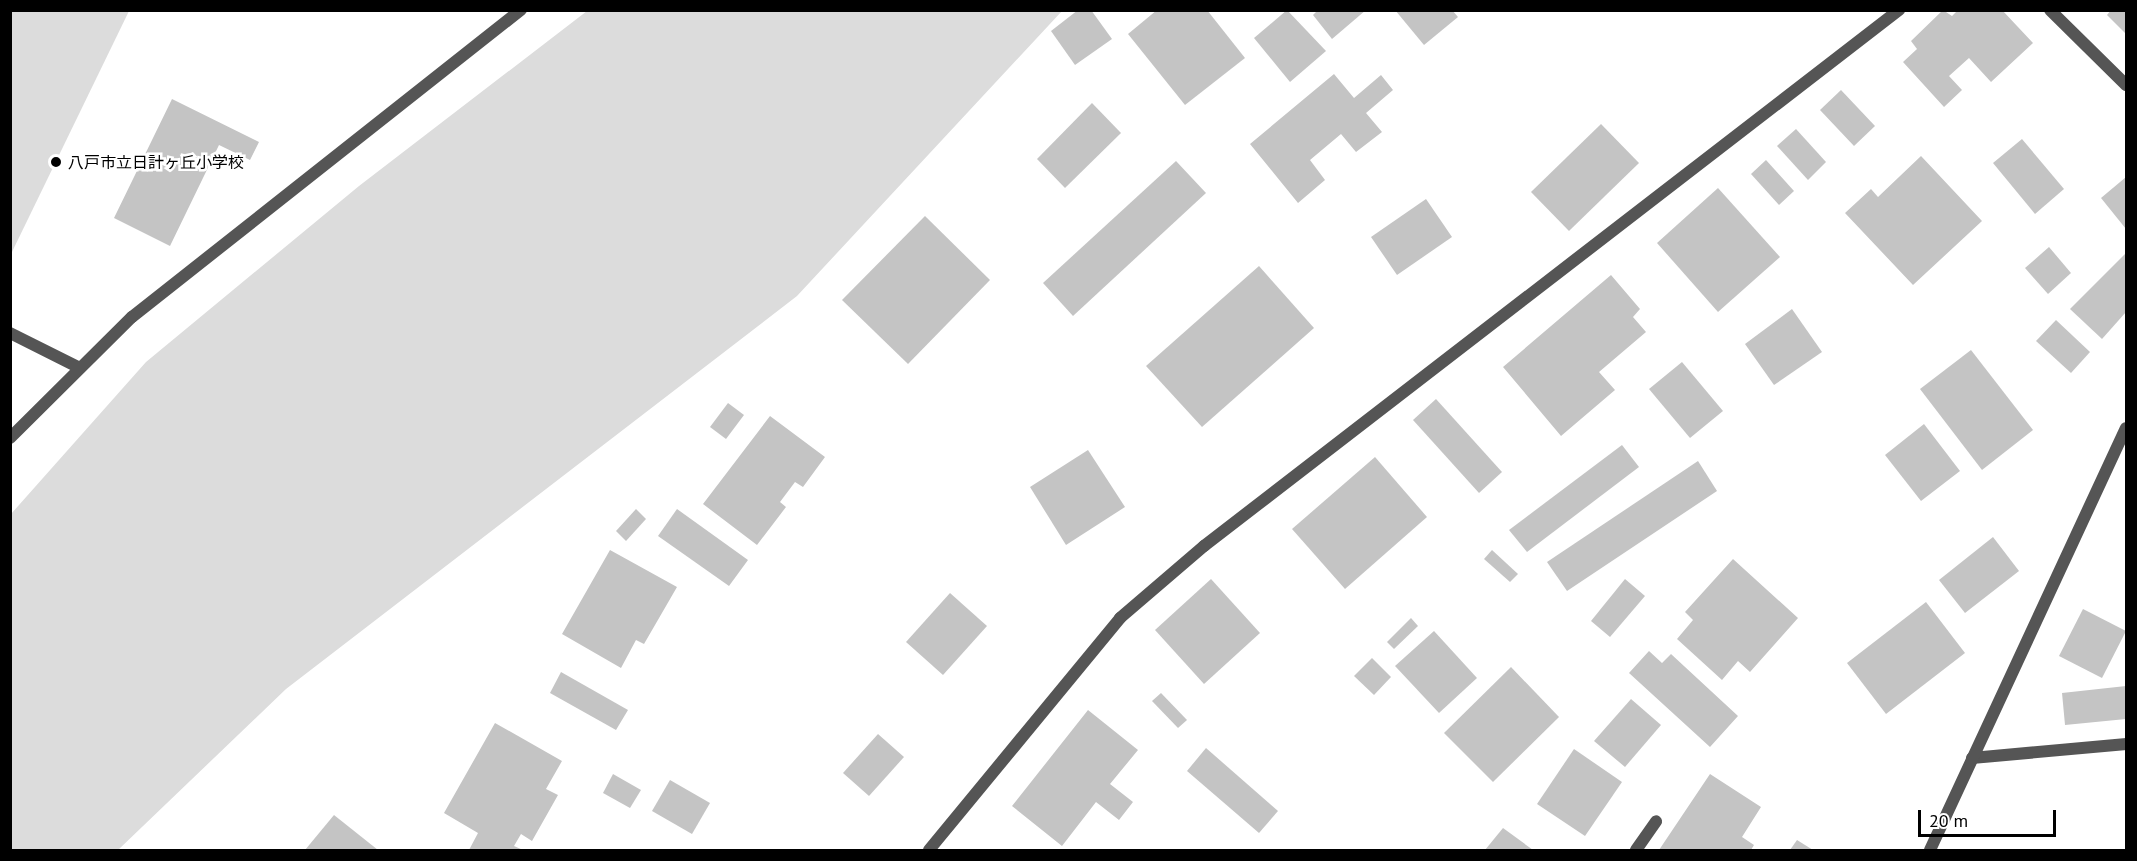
<!DOCTYPE html>
<html>
<head>
<meta charset="utf-8">
<style>
	body { margin:0 }
	#map { position:relative; width:2137px; height:861px; overflow:hidden; background:#fff; font-family:"PT Sans","Noto Sans JP",sans-serif }
	div>[style] { position:absolute }
	[style*='--x'] { left:calc(var(--x)*1px); top:calc(var(--y)*1px); width:calc(var(--w)*1px); rotate:calc(var(--a)*1deg) }
	.green>* { inset:0; background:#dcdcdc }
	.building>* { inset:0; background:#c4c4c4 }
	.minor>* { height:12px; margin:-6px; padding:0 6px; transform-origin:6px; border-radius:6px; background:#555 }
	.dots>* { width:16px; height:16px; translate:-50% -50%; box-sizing:border-box; border:3px solid #fff; border-radius:50% }
	span { translate:-50% -50%; white-space:nowrap; text-align:center; line-height:1.15; -webkit-text-stroke:5px #fff; paint-order:stroke }
	.poi-label { font-size:16px; color:#000 }
	.left { translate:0 -50%; text-align:left }
	.frame { position:absolute; inset:0; border:12px solid #000; pointer-events:none }
	.scale { position:absolute; left:1918px; top:810px; width:138px; height:27px; box-sizing:border-box; border:3px solid #000; border-top:0; padding-left:8px; font-size:18px; line-height:21px; white-space:nowrap; color:#000; -webkit-text-stroke:4px #fff; paint-order:stroke }
</style>
</head>
<body>
<div id="map">
	<div class="green">
		<div style="clip-path:polygon(11px 10px,129px 11px,11px 254px,10px 11px)"></div>
		<div style="clip-path:polygon(587px 11px,1062px 11px,797px 296px,286px 689px,118px 850px,11px 850px,11px 514px,146px 362px,359px 186px)"></div>
	</div>
	<div class="building">
		<div style="clip-path:polygon(1078px 10px,1091px 10px,1112px 39px,1075px 65px,1051px 31px)"></div>
		<div style="clip-path:polygon(1157px 10px,1207px 10px,1245px 58px,1185px 105px,1128px 34px)"></div>
		<div style="clip-path:polygon(1287px 10px,1326px 51px,1290px 82px,1254px 38px)"></div>
		<div style="clip-path:polygon(1318px 10px,1366px 10px,1332px 39px,1313px 15px)"></div>
		<div style="clip-path:polygon(1395px 10px,1452px 10px,1458px 17px,1424px 45px)"></div>
		<div style="clip-path:polygon(1943px 10px,1952px 16px,1958px 10px,2002px 10px,2033px 43px,1991px 82px,1969px 58px,1949px 76px,1962px 90px,1944px 107px,1903px 62px,1917px 49px,1911px 41px)"></div>
		<div style="clip-path:polygon(2111px 10px,2126px 10px,2126px 34px,2107px 15px)"></div>
		<div style="clip-path:polygon(1334px 74px,1354px 98px,1381px 75px,1393px 90px,1366px 113px,1382px 132px,1356px 152px,1341px 134px,1310px 160px,1325px 180px,1298px 203px,1250px 144px)"></div>
		<div style="clip-path:polygon(1841px 90px,1875px 126px,1854px 146px,1820px 110px)"></div>
		<div style="clip-path:polygon(172px 99px,259px 142px,250px 160px,219px 145px,170px 246px,114px 218px)"></div>
		<div style="clip-path:polygon(1092px 103px,1121px 133px,1065px 188px,1037px 159px)"></div>
		<div style="clip-path:polygon(1601px 124px,1639px 163px,1569px 231px,1531px 192px)"></div>
		<div style="clip-path:polygon(1796px 129px,1826px 162px,1808px 180px,1777px 146px)"></div>
		<div style="clip-path:polygon(2022px 139px,2064px 189px,2035px 214px,1993px 163px)"></div>
		<div style="clip-path:polygon(1921px 156px,1982px 221px,1913px 285px,1845px 213px,1871px 189px,1878px 197px)"></div>
		<div style="clip-path:polygon(1766px 160px,1794px 191px,1779px 205px,1751px 174px)"></div>
		<div style="clip-path:polygon(1176px 161px,1206px 193px,1073px 316px,1043px 283px)"></div>
		<div style="clip-path:polygon(2126px 177px,2126px 229px,2101px 198px)"></div>
		<div style="clip-path:polygon(1718px 188px,1780px 257px,1718px 312px,1657px 243px)"></div>
		<div style="clip-path:polygon(1426px 199px,1452px 237px,1397px 275px,1371px 237px)"></div>
		<div style="clip-path:polygon(925px 216px,990px 280px,908px 364px,842px 300px)"></div>
		<div style="clip-path:polygon(2049px 247px,2071px 273px,2048px 294px,2025px 268px)"></div>
		<div style="clip-path:polygon(2126px 253px,2126px 312px,2102px 339px,2070px 309px)"></div>
		<div style="clip-path:polygon(1259px 266px,1314px 328px,1202px 427px,1146px 366px)"></div>
		<div style="clip-path:polygon(1611px 275px,1640px 309px,1633px 317px,1646px 332px,1599px 372px,1615px 390px,1561px 436px,1503px 367px)"></div>
		<div style="clip-path:polygon(1792px 309px,1822px 352px,1774px 385px,1745px 344px)"></div>
		<div style="clip-path:polygon(2056px 320px,2090px 352px,2071px 373px,2036px 341px)"></div>
		<div style="clip-path:polygon(1971px 350px,2033px 430px,1982px 470px,1920px 389px)"></div>
		<div style="clip-path:polygon(1682px 362px,1723px 411px,1690px 438px,1649px 389px)"></div>
		<div style="clip-path:polygon(1436px 399px,1502px 472px,1479px 493px,1413px 420px)"></div>
		<div style="clip-path:polygon(728px 403px,744px 415px,726px 439px,710px 427px)"></div>
		<div style="clip-path:polygon(770px 416px,825px 457px,803px 487px,795px 482px,780px 502px,786px 507px,757px 545px,703px 504px)"></div>
		<div style="clip-path:polygon(1924px 424px,1960px 471px,1921px 501px,1885px 455px)"></div>
		<div style="clip-path:polygon(1622px 445px,1639px 467px,1527px 552px,1509px 530px)"></div>
		<div style="clip-path:polygon(1088px 450px,1125px 507px,1066px 545px,1030px 487px)"></div>
		<div style="clip-path:polygon(1375px 457px,1427px 517px,1345px 589px,1292px 529px)"></div>
		<div style="clip-path:polygon(1698px 461px,1717px 491px,1567px 591px,1547px 562px)"></div>
		<div style="clip-path:polygon(636px 509px,646px 519px,626px 541px,616px 531px)"></div>
		<div style="clip-path:polygon(677px 509px,748px 560px,729px 586px,658px 536px)"></div>
		<div style="clip-path:polygon(1993px 537px,2019px 571px,1965px 613px,1939px 580px)"></div>
		<div style="clip-path:polygon(610px 550px,677px 587px,644px 644px,636px 640px,621px 668px,562px 634px)"></div>
		<div style="clip-path:polygon(1492px 550px,1518px 574px,1510px 582px,1484px 559px)"></div>
		<div style="clip-path:polygon(1733px 559px,1798px 618px,1750px 672px,1738px 661px,1722px 680px,1677px 639px,1693px 620px,1685px 612px)"></div>
		<div style="clip-path:polygon(1211px 579px,1260px 633px,1204px 684px,1155px 630px)"></div>
		<div style="clip-path:polygon(1625px 579px,1645px 596px,1610px 637px,1591px 621px)"></div>
		<div style="clip-path:polygon(950px 593px,987px 626px,943px 675px,906px 642px)"></div>
		<div style="clip-path:polygon(1926px 602px,1965px 653px,1886px 714px,1847px 663px)"></div>
		<div style="clip-path:polygon(2083px 609px,2126px 631px,2102px 678px,2059px 656px)"></div>
		<div style="clip-path:polygon(1411px 618px,1418px 626px,1394px 649px,1387px 642px)"></div>
		<div style="clip-path:polygon(1434px 631px,1477px 678px,1439px 713px,1395px 666px)"></div>
		<div style="clip-path:polygon(1649px 651px,1662px 663px,1671px 654px,1738px 716px,1710px 747px,1629px 673px)"></div>
		<div style="clip-path:polygon(1372px 658px,1391px 677px,1374px 695px,1354px 676px)"></div>
		<div style="clip-path:polygon(1511px 667px,1559px 717px,1493px 782px,1444px 733px)"></div>
		<div style="clip-path:polygon(561px 672px,628px 710px,616px 730px,550px 693px)"></div>
		<div style="clip-path:polygon(2126px 686px,2126px 719px,2065px 725px,2062px 693px)"></div>
		<div style="clip-path:polygon(1161px 693px,1187px 720px,1178px 728px,1152px 701px)"></div>
		<div style="clip-path:polygon(1631px 699px,1661px 725px,1625px 767px,1594px 741px)"></div>
		<div style="clip-path:polygon(1088px 710px,1138px 750px,1110px 784px,1133px 802px,1119px 820px,1096px 802px,1062px 846px,1012px 806px)"></div>
		<div style="clip-path:polygon(495px 723px,562px 761px,546px 789px,558px 795px,532px 841px,521px 834px,514px 846px,523px 850px,469px 850px,478px 833px,444px 813px)"></div>
		<div style="clip-path:polygon(878px 734px,904px 757px,869px 796px,843px 773px)"></div>
		<div style="clip-path:polygon(1206px 748px,1278px 811px,1259px 833px,1187px 771px)"></div>
		<div style="clip-path:polygon(1574px 749px,1622px 782px,1585px 836px,1537px 804px)"></div>
		<div style="clip-path:polygon(613px 774px,641px 790px,630px 808px,603px 793px)"></div>
		<div style="clip-path:polygon(1710px 774px,1761px 807px,1742px 837px,1754px 845px,1751px 850px,1659px 850px)"></div>
		<div style="clip-path:polygon(670px 780px,710px 803px,692px 834px,652px 811px)"></div>
		<div style="clip-path:polygon(334px 815px,378px 850px,305px 850px)"></div>
		<div style="clip-path:polygon(1503px 828px,1533px 850px,1485px 850px)"></div>
		<div style="clip-path:polygon(1797px 840px,1813px 850px,1790px 850px)"></div>
	</div>
	<div class="minor">
		<div style="--x:2050;--y:10;--w:107;--a:44.6"></div>
		<div style="--x:10;--y:333;--w:74;--a:26.6"></div>
		<div style="--x:10;--y:438;--w:172;--a:-44.8"></div>
		<div style="--x:132;--y:317;--w:496;--a:-38.3"></div>
		<div style="--x:1972;--y:758;--w:155;--a:-5.2"></div>
		<div style="--x:929;--y:850;--w:301;--a:-50.5"></div>
		<div style="--x:1120;--y:618;--w:111;--a:-40.6"></div>
		<div style="--x:1204;--y:546;--w:878;--a:-37.64"></div>
		<div style="--x:1636;--y:850;--w:35;--a:-55"></div>
		<div style="--x:1930;--y:850;--w:465;--a:-65.1"></div>
	</div>
	<div class="dots">
		<div style="left:56px;top:162px;background:#000"></div>
	</div>
	<div class="poi-label">
		<span class="left" style="left:68px;top:162px">八戸市立日計ヶ丘小学校</span>
	</div>
	<div class="frame"></div>
	<div class="scale">20 m</div>
</div>
</body>
</html>
